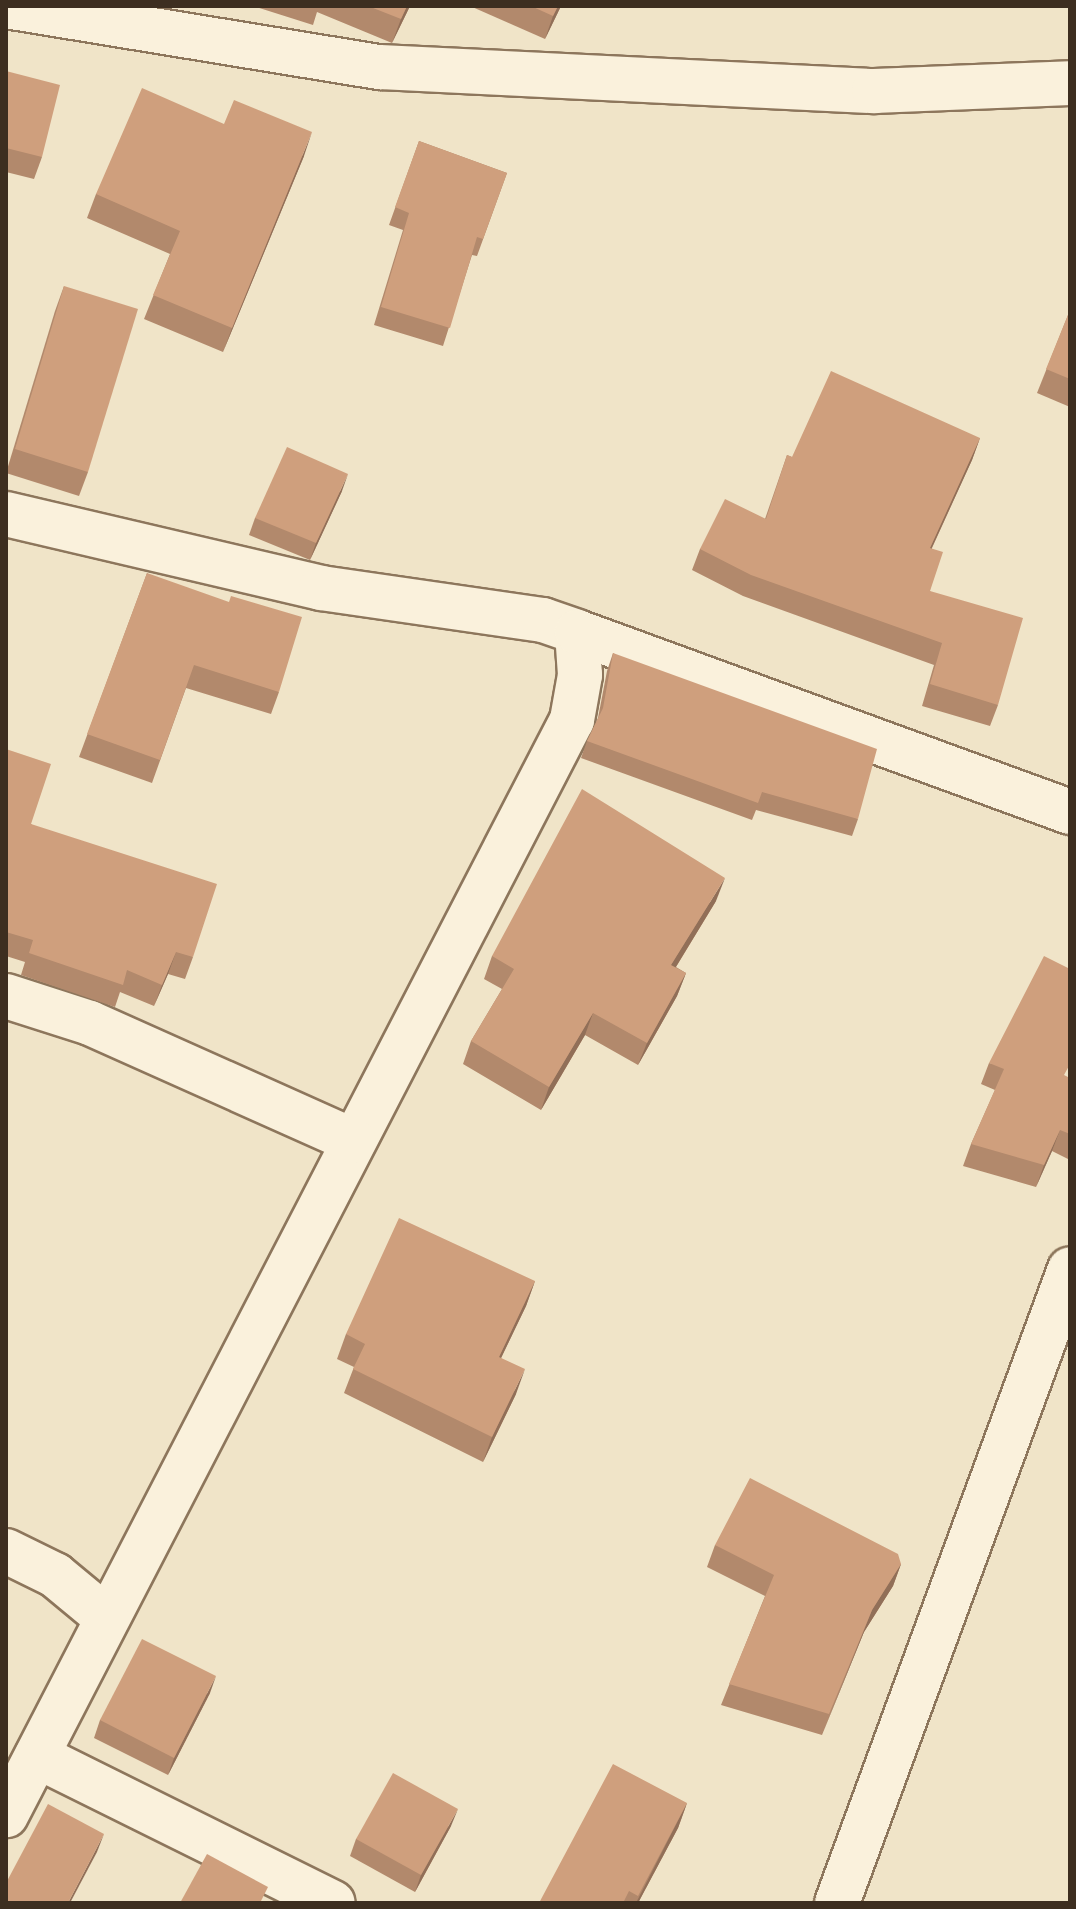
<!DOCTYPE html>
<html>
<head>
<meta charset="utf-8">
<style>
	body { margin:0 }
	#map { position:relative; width:1076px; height:1909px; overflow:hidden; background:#f0e4c8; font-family:"Libre Baskerville",serif }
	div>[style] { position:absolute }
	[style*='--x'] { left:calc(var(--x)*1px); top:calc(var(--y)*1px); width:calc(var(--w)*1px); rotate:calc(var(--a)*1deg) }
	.roads { filter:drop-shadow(2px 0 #8d765c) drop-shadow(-2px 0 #8d765c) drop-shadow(0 2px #8d765c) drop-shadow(0 -2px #8d765c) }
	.minor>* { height:44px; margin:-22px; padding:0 22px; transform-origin:22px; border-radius:22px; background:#faf1dc }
	.wall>* { inset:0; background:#b2896c }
	.shaded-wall>* { inset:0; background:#916f58 }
	.building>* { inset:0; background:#cf9f7d }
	span { translate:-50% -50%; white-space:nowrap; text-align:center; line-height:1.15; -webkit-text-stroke:7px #f7eed8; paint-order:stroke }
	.frame { position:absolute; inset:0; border:8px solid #3d2e20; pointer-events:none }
</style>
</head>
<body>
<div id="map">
	<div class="roads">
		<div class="minor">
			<div style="--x:6;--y:6;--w:379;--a:9.3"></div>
			<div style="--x:380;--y:67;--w:495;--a:2.8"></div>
			<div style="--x:874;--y:91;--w:196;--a:-2.3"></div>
			<div style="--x:6;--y:514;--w:324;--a:13.2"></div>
			<div style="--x:321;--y:588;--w:224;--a:8.2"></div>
			<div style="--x:543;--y:620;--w:36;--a:19"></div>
			<div style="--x:577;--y:632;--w:43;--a:86"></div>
			<div style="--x:580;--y:675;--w:46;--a:100.1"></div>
			<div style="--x:572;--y:720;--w:1233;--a:117.33"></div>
			<div style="--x:577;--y:632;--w:525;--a:20.06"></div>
			<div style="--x:6;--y:996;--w:88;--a:17.8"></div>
			<div style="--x:90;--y:1023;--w:289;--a:24.1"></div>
			<div style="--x:6;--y:1551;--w:55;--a:26.1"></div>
			<div style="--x:55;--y:1575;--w:67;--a:39.6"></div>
			<div style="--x:37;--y:1756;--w:330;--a:26.4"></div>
			<div style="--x:837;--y:1903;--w:675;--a:-69.82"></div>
		</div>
	</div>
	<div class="wall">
		<div style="clip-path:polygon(253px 6px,410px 6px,392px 43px,317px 12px,313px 25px)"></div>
		<div style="clip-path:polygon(470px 6px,561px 6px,545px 39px)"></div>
		<div style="clip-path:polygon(6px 71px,42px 157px,34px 179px,6px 172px)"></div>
		<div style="clip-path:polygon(224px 124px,304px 156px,223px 352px,144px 319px,170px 254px,87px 218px,96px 194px)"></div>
		<div style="clip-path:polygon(419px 141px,507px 173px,477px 256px,472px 255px,443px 346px,374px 325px,403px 230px,389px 225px)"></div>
		<div style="clip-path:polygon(64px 286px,88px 472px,79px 496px,6px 473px,55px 311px)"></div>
		<div style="clip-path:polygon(1070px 310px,1070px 407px,1037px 393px)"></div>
		<div style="clip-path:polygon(980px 438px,972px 460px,932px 548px,930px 591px,998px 705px,990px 726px,922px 706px,934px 665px,743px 596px,692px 570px,700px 549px,765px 519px,787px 455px,792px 457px)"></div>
		<div style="clip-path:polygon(342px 491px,310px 560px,249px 535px,255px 518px)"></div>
		<div style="clip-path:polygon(147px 573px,279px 692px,271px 714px,186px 688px,152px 783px,79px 757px)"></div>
		<div style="clip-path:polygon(613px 653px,858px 819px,852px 836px,756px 810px,752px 820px,581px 758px,587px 741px,598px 718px,607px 671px)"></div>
		<div style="clip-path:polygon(6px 749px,31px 824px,193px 957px,185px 979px,168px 974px,154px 1006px,120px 992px,115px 1007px,21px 975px,25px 962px,6px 956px)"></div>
		<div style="clip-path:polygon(716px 901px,676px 967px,686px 973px,677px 996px,638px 1065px,585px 1035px,541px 1110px,463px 1064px,471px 1041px,502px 989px,484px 979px,492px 956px)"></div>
		<div style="clip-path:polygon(989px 1063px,1070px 1078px,1070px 1160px,1052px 1151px,1036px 1187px,963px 1166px,971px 1144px,995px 1090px,981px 1084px)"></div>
		<div style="clip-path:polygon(535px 1281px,526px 1306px,501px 1358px,516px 1394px,483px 1462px,344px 1393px,354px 1367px,337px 1359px,346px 1334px)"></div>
		<div style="clip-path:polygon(715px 1545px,901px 1564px,893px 1586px,864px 1632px,822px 1735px,721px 1705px,765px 1596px,707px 1567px)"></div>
		<div style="clip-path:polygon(210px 1693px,168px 1775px,94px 1738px,100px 1720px)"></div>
		<div style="clip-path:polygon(687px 1803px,678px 1828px,638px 1903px,539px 1903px)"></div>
		<div style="clip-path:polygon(451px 1826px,415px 1892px,350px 1856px,356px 1839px)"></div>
	</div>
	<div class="shaded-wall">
		<div style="clip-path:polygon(407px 6px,410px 6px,392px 43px,401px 19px)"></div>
		<div style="clip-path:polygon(558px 6px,561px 6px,545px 39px,553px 16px)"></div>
		<div style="clip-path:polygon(312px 132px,304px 156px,223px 352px,232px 328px)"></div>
		<div style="clip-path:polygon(980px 438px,972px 460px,922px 569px,930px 548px)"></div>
		<div style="clip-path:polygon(348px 474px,342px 491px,310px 560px,316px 543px)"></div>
		<div style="clip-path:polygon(725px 878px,716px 901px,663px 988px,671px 965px)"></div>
		<div style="clip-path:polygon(176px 952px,168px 974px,154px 1006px,162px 985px)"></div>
		<div style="clip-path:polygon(686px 973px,677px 996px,638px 1065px,647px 1043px)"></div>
		<div style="clip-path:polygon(593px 1013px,585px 1035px,541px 1110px,549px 1087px)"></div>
		<div style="clip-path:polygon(1060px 1130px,1052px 1151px,1036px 1187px,1044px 1165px)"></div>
		<div style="clip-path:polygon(535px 1281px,526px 1306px,490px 1381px,499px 1357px)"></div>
		<div style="clip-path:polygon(525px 1369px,516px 1394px,483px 1462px,492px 1437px)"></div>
		<div style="clip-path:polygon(901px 1564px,893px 1586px,864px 1632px,822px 1735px,872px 1610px)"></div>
		<div style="clip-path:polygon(216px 1676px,210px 1693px,168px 1775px,174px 1758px)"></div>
		<div style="clip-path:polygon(687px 1803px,678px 1828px,638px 1903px,636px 1903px)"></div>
		<div style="clip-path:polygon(458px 1809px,451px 1826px,415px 1892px,421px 1875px)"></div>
		<div style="clip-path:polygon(104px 1834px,97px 1852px,70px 1903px,68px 1903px)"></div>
	</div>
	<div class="building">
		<div style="clip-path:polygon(368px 6px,407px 6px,401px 19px)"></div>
		<div style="clip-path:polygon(531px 6px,558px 6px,553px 16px)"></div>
		<div style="clip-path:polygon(6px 71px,60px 85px,42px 157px,6px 148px)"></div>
		<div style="clip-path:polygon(142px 88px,224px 124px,234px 100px,312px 132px,232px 328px,153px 295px,180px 231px,96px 194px)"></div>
		<div style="clip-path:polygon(419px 141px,507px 173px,483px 239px,477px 237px,450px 328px,381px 307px,409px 213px,395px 207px)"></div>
		<div style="clip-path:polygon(64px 286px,138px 309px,88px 472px,15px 449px)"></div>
		<div style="clip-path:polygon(1070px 310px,1070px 379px,1046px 369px)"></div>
		<div style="clip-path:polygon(831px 371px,980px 438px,930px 548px,943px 552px,930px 591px,1023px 618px,998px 705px,930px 684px,942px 643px,751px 575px,700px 549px,725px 499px,766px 519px,787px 455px,792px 457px)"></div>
		<div style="clip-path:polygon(287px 447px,348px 474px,316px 543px,255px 518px)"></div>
		<div style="clip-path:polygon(147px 573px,229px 602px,231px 596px,302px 617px,279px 692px,194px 665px,160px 760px,87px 734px)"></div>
		<div style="clip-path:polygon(613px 653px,877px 749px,858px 819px,762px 792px,758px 803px,587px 741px,603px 708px)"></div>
		<div style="clip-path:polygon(6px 749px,51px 764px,31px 824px,217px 884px,193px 957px,176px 952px,162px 985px,127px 970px,123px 985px,29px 953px,33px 940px,6px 932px)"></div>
		<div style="clip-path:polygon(582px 789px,725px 878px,671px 965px,686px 973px,647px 1043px,593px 1013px,549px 1087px,471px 1041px,514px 969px,492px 956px)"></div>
		<div style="clip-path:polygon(1044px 956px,1070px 969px,1070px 1064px,1064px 1075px,1070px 1078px,1070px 1134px,1060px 1130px,1044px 1165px,971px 1144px,1004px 1069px,989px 1063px)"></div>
		<div style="clip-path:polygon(399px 1218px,535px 1281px,499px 1357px,525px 1369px,492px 1437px,353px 1369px,365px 1344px,346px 1334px)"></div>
		<div style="clip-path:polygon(750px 1478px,898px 1554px,901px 1564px,872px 1610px,829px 1714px,729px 1684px,774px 1575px,715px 1545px)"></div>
		<div style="clip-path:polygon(142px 1639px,216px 1676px,174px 1758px,100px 1720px)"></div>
		<div style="clip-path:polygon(613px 1764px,687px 1803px,638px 1896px,629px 1891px,623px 1903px,539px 1903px)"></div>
		<div style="clip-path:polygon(393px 1773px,458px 1809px,421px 1875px,356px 1839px)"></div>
		<div style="clip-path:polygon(48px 1804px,104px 1834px,68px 1903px,6px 1903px,6px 1883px)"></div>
		<div style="clip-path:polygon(207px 1854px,268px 1887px,260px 1903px,180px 1903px)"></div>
	</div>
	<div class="frame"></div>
</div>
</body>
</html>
